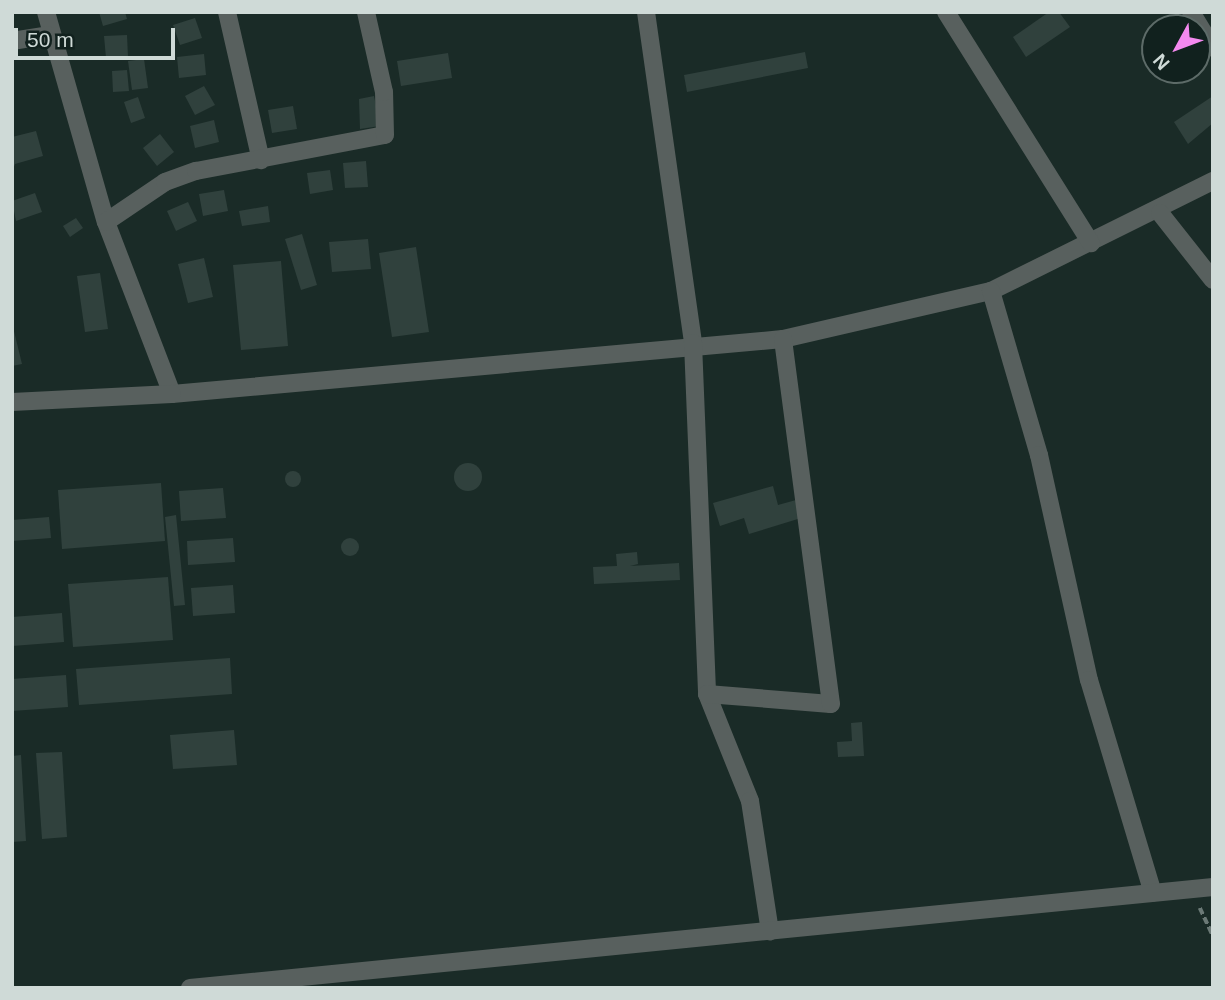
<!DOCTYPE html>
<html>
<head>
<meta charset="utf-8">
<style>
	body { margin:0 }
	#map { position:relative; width:1225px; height:1000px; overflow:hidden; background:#1a2b27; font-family:Helvetica,sans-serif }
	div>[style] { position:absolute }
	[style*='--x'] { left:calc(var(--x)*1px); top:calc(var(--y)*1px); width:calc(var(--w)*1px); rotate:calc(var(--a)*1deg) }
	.building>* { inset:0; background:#30413d }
	.round { border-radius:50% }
	.path>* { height:3.5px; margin-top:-1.75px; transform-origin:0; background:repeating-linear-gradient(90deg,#6b7976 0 7px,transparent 0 10.5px) }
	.street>* { height:18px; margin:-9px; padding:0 9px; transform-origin:9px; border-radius:9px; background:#58605e }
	span { translate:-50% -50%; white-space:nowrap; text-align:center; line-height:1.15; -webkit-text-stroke:5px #11211e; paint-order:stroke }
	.frame { position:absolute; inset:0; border:14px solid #cfdad7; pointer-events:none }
	.north { position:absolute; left:1141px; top:14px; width:70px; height:70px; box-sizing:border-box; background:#11211e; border:2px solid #5d6b68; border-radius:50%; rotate:229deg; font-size:19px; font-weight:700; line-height:28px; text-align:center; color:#cfdad7 }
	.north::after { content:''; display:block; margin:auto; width:24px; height:32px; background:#f489ef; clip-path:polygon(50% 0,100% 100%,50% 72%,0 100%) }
	.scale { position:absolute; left:14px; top:28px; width:161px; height:32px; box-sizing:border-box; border:4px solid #cfdad7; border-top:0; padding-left:9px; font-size:21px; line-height:24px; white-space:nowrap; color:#cfdad7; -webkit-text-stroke:5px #11211e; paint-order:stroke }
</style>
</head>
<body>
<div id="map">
	<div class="building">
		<div style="clip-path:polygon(99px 12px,125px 12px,127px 19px,103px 26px)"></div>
		<div style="clip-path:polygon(1049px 12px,1059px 12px,1070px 27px,1026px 57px,1013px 37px)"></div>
		<div style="clip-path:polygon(195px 18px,202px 38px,180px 45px,173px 25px)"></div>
		<div style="clip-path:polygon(127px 35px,128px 57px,106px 58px,104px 36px)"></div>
		<div style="clip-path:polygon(805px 52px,808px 68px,687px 92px,684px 75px)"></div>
		<div style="clip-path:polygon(448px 53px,452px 78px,401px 86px,397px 61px)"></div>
		<div style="clip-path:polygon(204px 54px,206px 75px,179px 78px,177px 57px)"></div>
		<div style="clip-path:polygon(144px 59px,148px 88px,132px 90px,128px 61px)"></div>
		<div style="clip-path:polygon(127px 70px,129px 91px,113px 92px,112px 71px)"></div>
		<div style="clip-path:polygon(204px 86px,215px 105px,195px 115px,185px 96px)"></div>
		<div style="clip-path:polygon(374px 96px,380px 126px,360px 129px,359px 99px)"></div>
		<div style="clip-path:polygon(1213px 96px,1213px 123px,1188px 144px,1174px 122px)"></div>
		<div style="clip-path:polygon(138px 97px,145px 118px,131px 123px,124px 102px)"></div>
		<div style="clip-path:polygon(293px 106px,297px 129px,272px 133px,268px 110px)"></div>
		<div style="clip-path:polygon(214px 120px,219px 142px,195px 148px,190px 126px)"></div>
		<div style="clip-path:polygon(36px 131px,43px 156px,15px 164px,12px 172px,12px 137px)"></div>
		<div style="clip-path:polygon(160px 134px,174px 152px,157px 166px,143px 148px)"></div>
		<div style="clip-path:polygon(366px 161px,368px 187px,345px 188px,343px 163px)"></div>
		<div style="clip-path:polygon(330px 170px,333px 190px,310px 194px,307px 173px)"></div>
		<div style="clip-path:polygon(224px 190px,228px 211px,203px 216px,199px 194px)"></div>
		<div style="clip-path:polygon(35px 193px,42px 212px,16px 221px,12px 201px)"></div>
		<div style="clip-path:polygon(188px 202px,197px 221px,176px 231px,167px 211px)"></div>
		<div style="clip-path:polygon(268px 206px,270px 222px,242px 226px,239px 211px)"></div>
		<div style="clip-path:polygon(76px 218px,83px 228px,70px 237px,63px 226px)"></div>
		<div style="clip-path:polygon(302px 234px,317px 285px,301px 290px,285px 239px)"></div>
		<div style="clip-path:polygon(368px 239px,371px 269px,332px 272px,329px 242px)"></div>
		<div style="clip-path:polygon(416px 247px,429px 332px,392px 337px,379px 253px)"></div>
		<div style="clip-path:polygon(204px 258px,213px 297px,188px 303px,178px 264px)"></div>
		<div style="clip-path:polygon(281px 261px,288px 346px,241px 350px,233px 265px)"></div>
		<div style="clip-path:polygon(100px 273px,108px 329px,85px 332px,77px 276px)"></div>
		<div style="clip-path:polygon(12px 323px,22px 364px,12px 366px)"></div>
		<div class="round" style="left:454px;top:463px;width:28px;height:28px"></div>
		<div class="round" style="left:285px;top:471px;width:16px;height:16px"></div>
		<div style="clip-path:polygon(161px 483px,165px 541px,62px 549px,58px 490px)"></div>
		<div style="clip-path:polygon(773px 486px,778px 505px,796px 500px,801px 518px,749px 534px,744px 518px,720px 526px,713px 503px)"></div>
		<div style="clip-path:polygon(223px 488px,226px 518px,181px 521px,179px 491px)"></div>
		<div style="clip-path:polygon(176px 515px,185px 605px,174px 606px,165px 517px)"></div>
		<div style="clip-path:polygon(49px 517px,51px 538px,12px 541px,12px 520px)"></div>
		<div class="round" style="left:341px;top:538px;width:18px;height:18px"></div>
		<div style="clip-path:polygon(233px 538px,235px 562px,188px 565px,187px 541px)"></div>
		<div style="clip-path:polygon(637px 552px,638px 564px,630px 566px,679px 563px,680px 580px,594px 584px,593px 567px,617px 566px,616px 554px)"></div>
		<div style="clip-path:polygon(168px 577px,173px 640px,73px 647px,68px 584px)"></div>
		<div style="clip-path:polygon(233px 585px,235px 613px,193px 616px,191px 588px)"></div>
		<div style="clip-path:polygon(62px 613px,64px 642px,12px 646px,12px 617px)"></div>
		<div style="clip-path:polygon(230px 658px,232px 694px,79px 705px,76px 669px)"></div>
		<div style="clip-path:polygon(66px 675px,68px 707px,12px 711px,12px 679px)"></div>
		<div style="clip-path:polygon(862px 722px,864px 756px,838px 757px,837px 742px,852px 741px,851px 723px)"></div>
		<div style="clip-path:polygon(234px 730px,237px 765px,173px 769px,170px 735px)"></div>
		<div style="clip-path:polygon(62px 752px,67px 837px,42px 839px,36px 753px)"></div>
		<div style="clip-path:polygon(21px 755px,26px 841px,12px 842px,12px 756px)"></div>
	</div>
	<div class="path">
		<div style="--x:1200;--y:908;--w:31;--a:65"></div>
	</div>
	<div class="street">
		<div style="--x:46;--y:12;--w:218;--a:74.1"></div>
		<div style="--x:106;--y:222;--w:184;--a:69"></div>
		<div style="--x:172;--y:394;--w:613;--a:-5.14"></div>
		<div style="--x:783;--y:339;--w:213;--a:-13"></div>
		<div style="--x:991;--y:291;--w:248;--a:-26.4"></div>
		<div style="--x:227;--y:12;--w:152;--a:77.1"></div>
		<div style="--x:646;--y:12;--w:334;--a:81.9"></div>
		<div style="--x:693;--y:343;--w:351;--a:87.7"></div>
		<div style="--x:707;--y:694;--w:115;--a:68.1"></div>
		<div style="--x:750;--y:801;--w:132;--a:81.3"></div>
		<div style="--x:946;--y:12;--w:273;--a:57.9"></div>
		<div style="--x:1191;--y:12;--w:42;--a:58.6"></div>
		<div style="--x:12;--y:41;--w:37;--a:-9"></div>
		<div style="--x:1160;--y:213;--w:85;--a:51.7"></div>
		<div style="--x:106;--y:222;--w:71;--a:-34.1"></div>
		<div style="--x:165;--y:182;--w:33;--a:-20"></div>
		<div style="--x:196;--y:171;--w:192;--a:-10.8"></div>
		<div style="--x:385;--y:135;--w:43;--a:-91.3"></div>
		<div style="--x:384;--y:92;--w:82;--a:-102.7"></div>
		<div style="--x:991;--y:291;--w:171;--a:73.7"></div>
		<div style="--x:1039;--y:455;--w:230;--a:77.5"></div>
		<div style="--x:1089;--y:680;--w:222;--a:73.3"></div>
		<div style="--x:12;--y:402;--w:160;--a:-2.9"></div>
		<div style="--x:707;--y:694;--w:124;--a:4.6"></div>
		<div style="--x:831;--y:704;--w:368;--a:-97.5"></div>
		<div style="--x:190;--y:988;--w:1028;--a:-5.64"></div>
	</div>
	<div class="frame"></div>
	<div class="north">N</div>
	<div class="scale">50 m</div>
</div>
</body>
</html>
